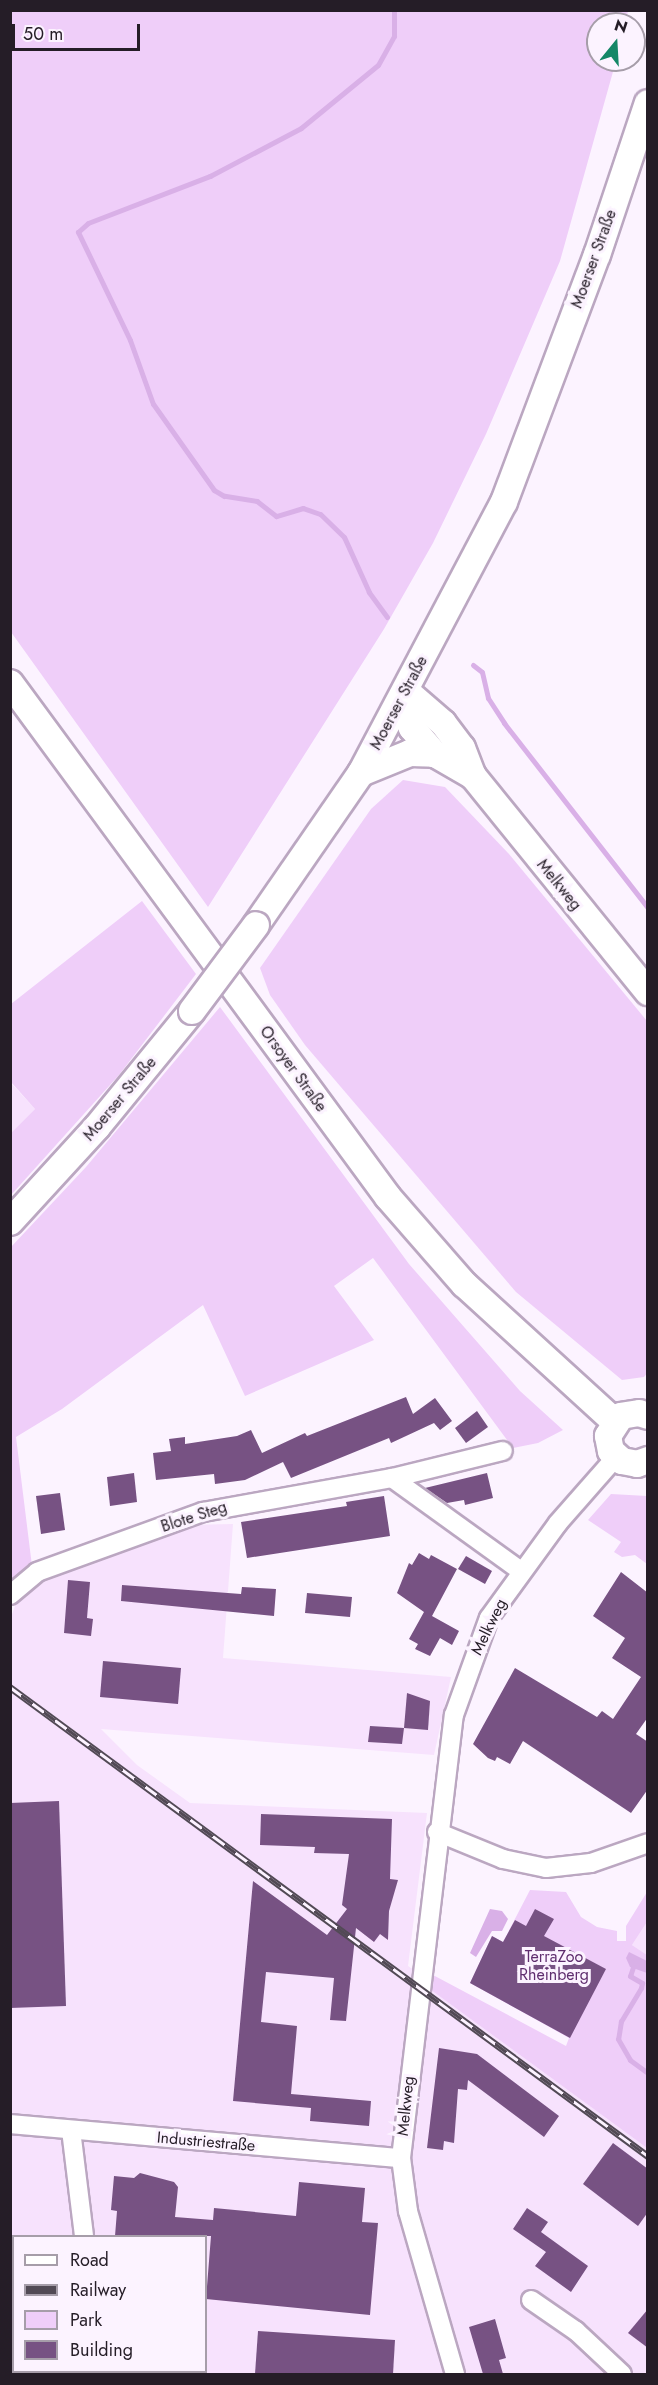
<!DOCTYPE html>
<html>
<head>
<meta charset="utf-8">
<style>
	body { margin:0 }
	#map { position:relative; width:658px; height:2385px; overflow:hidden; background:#fcf3ff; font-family:Jost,sans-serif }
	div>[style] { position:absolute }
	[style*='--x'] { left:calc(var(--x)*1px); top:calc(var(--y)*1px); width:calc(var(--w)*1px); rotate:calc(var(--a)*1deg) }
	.built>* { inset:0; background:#f7e2fd }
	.green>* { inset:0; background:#efcef9 }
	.water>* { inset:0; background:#d9b0e7 }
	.stream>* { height:5px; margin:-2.5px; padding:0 2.5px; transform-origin:2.5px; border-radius:2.5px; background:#d9b0e7 }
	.building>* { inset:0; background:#775283 }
	.roads { filter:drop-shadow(2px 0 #bba7c1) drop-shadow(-2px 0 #bba7c1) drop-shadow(0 2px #bba7c1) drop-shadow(0 -2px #bba7c1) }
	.street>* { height:18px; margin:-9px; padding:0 9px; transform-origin:9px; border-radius:9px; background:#fff }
	.secondary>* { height:26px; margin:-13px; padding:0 13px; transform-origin:13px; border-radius:13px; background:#fff }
	.rail>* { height:7px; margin-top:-3.5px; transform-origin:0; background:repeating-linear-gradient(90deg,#fcf3ff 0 14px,#524a55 0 28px); box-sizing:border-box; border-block:2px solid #524a55 }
	.bridges { filter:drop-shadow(2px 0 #bba7c1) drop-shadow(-2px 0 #bba7c1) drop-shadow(0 2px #bba7c1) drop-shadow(0 -2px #bba7c1) }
	.secondary-bridge>* { height:26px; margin:-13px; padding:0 13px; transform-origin:13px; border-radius:13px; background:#fff }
	span { translate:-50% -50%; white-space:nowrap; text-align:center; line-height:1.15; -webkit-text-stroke:6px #fcf3ff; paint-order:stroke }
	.street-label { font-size:16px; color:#251d27 }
	.park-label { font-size:16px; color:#5f2d6e }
	.frame { position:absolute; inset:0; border:12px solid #251d27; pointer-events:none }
	.legend { position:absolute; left:12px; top:2235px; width:195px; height:138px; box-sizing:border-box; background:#fcf3ff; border:2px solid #a69da9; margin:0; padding:8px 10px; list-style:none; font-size:18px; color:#251d27 }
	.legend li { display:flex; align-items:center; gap:12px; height:30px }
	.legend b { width:30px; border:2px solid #a69da9 }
	.north { position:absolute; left:586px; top:12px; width:60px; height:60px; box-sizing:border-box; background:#fcf3ff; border:2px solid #a69da9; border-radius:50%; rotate:18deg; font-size:16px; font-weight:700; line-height:24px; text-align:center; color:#251d27 }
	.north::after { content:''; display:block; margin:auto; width:21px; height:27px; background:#158767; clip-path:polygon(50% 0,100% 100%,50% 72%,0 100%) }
	.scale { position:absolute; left:12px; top:24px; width:128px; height:27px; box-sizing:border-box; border:3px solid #251d27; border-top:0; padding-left:8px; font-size:18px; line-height:21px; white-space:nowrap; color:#251d27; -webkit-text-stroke:4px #fcf3ff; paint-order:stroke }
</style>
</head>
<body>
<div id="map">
	<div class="built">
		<div style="clip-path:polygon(10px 1082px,35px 1109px,11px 1133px,10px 1133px)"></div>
		<div style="clip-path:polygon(evenodd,233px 1524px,223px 1658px,451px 1677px,434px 1755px,101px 1729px,137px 1765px,190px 1803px,427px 1813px,408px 1966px,432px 1982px,431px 1990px,647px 2148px,647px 2374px,11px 2374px,10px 1620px,20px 1592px,35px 1582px,186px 1525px,233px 1524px,14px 2236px,206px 2236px,206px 2372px,14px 2372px,14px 2236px)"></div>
		<div style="clip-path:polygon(647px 1922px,647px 1955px,632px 1945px)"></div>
	</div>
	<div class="green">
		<div style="clip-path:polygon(10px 11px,628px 11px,625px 24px,598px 24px,598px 60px,616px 61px,560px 261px,486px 434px,433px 543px,384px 629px,208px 907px,11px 632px)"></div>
		<div style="clip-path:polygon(403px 780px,445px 787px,509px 854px,647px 1021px,648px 1372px,644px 1377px,622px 1380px,516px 1292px,305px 1045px,270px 995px,260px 968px,371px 809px)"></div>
		<div style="clip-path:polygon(142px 901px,196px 974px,119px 1075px,11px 1195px,11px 1133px,35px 1109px,11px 1082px,11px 1004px)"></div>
		<div style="clip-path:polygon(220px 1007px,409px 1264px,520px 1391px,563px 1430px,538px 1443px,513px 1448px,373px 1258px,334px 1286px,374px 1340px,245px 1396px,203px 1305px,62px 1409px,16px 1437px,32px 1566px,11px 1586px,11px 1247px,86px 1167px)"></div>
		<div style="clip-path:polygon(611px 1494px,647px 1496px,647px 1564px,635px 1555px,622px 1557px,614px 1552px,621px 1542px,588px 1520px)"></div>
		<div style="clip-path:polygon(530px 1890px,566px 1892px,581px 1917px,597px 1927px,617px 1931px,617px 1941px,626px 1941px,626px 1926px,647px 1892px,647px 1922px,632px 1945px,647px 1955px,647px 2148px,431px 1990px,433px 1975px,566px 2046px,569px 2038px,470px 1983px,492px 1936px,503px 1942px)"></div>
	</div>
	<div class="water">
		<div style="clip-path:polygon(490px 1909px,502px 1911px,508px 1919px,502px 1931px,492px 1931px,476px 1957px,470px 1953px)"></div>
		<div style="clip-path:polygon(629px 1952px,647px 1961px,647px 1973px,630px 1967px,626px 1958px)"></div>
	</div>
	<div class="stream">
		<div style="--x:387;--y:617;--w:31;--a:-126"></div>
		<div style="--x:369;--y:592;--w:60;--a:-114.4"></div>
		<div style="--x:344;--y:537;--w:33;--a:-136"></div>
		<div style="--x:320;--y:514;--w:18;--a:-161"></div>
		<div style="--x:303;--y:508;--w:28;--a:163"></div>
		<div style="--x:276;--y:516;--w:24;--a:-142"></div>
		<div style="--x:257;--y:501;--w:33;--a:-171"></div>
		<div style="--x:224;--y:496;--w:12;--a:-149"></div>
		<div style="--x:214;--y:490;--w:105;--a:-125.3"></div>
		<div style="--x:153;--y:404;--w:68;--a:-109.8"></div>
		<div style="--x:130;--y:340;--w:120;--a:-115.7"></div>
		<div style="--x:78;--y:232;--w:13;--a:-42"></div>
		<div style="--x:88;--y:223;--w:131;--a:-21.1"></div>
		<div style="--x:210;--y:176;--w:103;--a:-27.8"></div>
		<div style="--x:301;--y:128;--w:99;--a:-39.3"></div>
		<div style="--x:378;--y:65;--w:33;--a:-61"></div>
		<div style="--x:394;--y:36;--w:26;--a:-90"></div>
		<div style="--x:473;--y:665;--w:11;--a:38"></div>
		<div style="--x:482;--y:672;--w:27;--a:77"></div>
		<div style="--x:488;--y:698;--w:30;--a:57"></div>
		<div style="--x:504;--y:723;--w:234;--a:52.1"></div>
		<div style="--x:633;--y:1967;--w:9;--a:108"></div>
		<div style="--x:630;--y:1976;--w:14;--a:30"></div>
		<div style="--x:642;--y:1983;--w:5;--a:101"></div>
		<div style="--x:641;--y:1988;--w:39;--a:121"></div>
		<div style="--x:621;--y:2021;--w:18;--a:99"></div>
		<div style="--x:618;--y:2039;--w:24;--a:60"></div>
		<div style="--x:630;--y:2060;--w:22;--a:36"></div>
	</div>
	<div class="building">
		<div style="clip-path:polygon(406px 1397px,413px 1414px,435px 1398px,452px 1421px,440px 1430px,434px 1423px,391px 1443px,389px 1438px,291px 1478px,283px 1462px,245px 1480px,215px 1484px,214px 1474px,156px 1480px,153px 1453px,171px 1451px,169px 1439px,185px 1437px,185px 1444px,237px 1436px,251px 1430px,262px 1453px,305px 1433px,307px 1436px)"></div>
		<div style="clip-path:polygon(477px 1411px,488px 1427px,466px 1443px,455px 1428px)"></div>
		<div style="clip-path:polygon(134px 1473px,137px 1502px,110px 1506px,107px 1477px)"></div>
		<div style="clip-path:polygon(487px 1473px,493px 1498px,465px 1505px,464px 1500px,447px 1503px,425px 1488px)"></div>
		<div style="clip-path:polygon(60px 1493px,65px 1530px,41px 1534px,36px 1496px)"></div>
		<div style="clip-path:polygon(384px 1496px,390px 1536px,247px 1558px,241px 1522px,347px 1506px,346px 1502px)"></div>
		<div style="clip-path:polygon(419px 1553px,429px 1559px,431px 1555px,457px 1569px,432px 1616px,459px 1631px,452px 1645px,440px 1638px,430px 1656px,415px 1649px,418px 1644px,409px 1639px,424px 1612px,397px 1593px,409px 1563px,412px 1565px)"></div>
		<div style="clip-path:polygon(466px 1556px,492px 1571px,485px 1584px,458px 1569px)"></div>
		<div style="clip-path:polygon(621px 1572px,648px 1593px,648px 1717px,636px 1734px,648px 1742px,648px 1789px,631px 1813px,523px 1741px,510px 1764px,497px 1757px,495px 1761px,488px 1758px,473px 1744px,515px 1668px,597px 1717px,602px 1711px,613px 1719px,641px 1677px,612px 1658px,625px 1638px,593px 1616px)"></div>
		<div style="clip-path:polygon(68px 1580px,90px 1582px,87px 1618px,93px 1619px,91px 1636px,64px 1633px)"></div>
		<div style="clip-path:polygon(122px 1585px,241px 1594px,242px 1587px,276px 1589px,274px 1616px,121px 1601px)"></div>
		<div style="clip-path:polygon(307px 1593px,352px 1597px,350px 1617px,305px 1613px)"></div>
		<div style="clip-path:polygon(103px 1661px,181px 1668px,178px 1704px,100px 1697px)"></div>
		<div style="clip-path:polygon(407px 1693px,430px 1701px,428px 1730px,404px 1728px)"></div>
		<div style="clip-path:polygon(370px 1726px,404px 1728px,402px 1744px,368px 1742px)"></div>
		<div style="clip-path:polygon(59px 1801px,66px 2006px,10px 2008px,10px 1803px)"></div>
		<div style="clip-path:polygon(261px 1814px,392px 1819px,390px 1879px,398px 1880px,389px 1911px,388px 1940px,380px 1934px,374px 1942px,356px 1928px,346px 2021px,330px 2020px,334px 1978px,266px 1972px,261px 2022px,297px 2026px,291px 2094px,371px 2101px,369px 2126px,310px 2121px,311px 2108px,233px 2101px,253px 1881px,327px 1935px,347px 1909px,342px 1905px,349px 1854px,314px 1853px,315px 1847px,260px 1845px)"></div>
		<div style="clip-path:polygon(535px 1909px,554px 1919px,544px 1936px,606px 1969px,570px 2038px,470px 1983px,492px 1936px,503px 1942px,515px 1920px,526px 1926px)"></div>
		<div style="clip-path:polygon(439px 2048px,477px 2054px,559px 2116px,544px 2137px,468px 2080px,467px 2090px,458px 2089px,454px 2143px,444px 2141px,443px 2150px,427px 2148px)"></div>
		<div style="clip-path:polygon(613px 2143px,648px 2169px,648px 2212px,638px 2226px,583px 2184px)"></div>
		<div style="clip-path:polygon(140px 2173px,174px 2182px,178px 2187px,175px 2217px,213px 2220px,214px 2208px,296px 2216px,299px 2182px,365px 2188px,362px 2222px,378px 2223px,370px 2315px,206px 2299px,211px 2236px,115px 2236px,117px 2211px,111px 2210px,114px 2176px,134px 2178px)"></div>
		<div style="clip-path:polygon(527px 2208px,548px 2222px,541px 2232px,588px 2266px,571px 2292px,535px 2266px,546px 2252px,513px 2229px)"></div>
		<div style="clip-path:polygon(648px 2309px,648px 2348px,628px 2333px)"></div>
		<div style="clip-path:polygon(495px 2319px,506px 2358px,499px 2360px,503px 2374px,483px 2374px,469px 2327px)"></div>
		<div style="clip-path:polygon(258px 2331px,395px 2340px,393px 2374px,255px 2374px)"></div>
	</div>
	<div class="roads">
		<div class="street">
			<div style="--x:392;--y:1478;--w:114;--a:-13.7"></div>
			<div style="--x:10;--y:1595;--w:35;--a:-40"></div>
			<div style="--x:37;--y:1572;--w:177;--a:-19.9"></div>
			<div style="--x:203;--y:1512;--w:192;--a:-10.2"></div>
			<div style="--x:392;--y:1478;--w:159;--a:35.8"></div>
			<div style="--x:437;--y:1832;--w:71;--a:22.2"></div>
			<div style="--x:503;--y:1859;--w:44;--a:11.8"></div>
			<div style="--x:546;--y:1868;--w:45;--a:-6.3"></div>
			<div style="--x:591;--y:1863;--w:60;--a:-19.3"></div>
			<div style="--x:10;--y:2124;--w:392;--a:5"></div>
			<div style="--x:71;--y:2130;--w:107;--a:83"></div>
			<div style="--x:531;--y:2300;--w:55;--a:34.6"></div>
			<div style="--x:576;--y:2331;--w:63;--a:43.1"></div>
			<div style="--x:100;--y:2372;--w:2;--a:90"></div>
			<div style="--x:455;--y:2374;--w:170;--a:-106.1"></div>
			<div style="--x:408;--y:2211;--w:53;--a:-97.5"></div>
			<div style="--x:401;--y:2158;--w:446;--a:-83.2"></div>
			<div style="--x:454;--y:1715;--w:103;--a:-70.2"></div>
			<div style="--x:489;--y:1618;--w:117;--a:-54"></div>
			<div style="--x:558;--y:1523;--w:88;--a:-48.7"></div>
		</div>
		<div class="secondary">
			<div style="--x:10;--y:683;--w:638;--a:53.67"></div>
			<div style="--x:388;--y:1197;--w:116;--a:48.9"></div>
			<div style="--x:464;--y:1284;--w:203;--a:42.4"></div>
			<div style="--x:406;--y:691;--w:49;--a:40.9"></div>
			<div style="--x:443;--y:723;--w:31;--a:53"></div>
			<div style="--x:462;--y:748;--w:30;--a:69"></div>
			<div style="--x:473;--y:776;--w:278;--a:51"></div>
			<div style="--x:401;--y:701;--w:29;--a:68"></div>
			<div style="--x:412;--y:728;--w:35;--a:49"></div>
			<div style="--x:435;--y:754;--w:44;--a:30.1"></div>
			<div style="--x:361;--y:773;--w:53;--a:-22.2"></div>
			<div style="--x:410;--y:753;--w:25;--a:2"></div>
			<div style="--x:256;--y:925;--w:185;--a:-55.4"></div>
			<div style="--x:361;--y:773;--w:306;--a:-62.2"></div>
			<div style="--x:504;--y:502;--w:264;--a:-69.4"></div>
			<div style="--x:597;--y:255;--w:160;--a:-71.5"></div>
			<div style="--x:10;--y:1222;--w:129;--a:-47.5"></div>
			<div style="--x:97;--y:1127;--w:150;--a:-50.7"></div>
			<div style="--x:648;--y:1416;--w:9;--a:-162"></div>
			<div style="--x:639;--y:1413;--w:18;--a:171"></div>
			<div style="--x:621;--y:1416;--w:24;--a:123"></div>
			<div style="--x:608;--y:1436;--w:15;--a:79"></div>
			<div style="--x:611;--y:1451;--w:15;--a:42"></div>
			<div style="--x:622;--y:1461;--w:15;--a:11"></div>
			<div style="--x:637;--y:1464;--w:12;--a:-20"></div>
		</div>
	</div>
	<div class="rail">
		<div style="--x:10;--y:1687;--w:792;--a:36.32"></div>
	</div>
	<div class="bridges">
		<div class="secondary-bridge">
			<div style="--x:192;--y:1011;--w:107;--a:-53.3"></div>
		</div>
	</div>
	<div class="street-label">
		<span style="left:594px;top:259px;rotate:-70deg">Moerser Straße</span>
		<span style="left:399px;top:703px;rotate:-62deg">Moerser Straße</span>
		<span style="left:559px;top:885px;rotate:51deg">Melkweg</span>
		<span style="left:293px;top:1069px;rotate:54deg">Orsoyer Straße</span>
		<span style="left:120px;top:1099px;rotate:-50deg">Moerser Straße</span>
		<span style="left:194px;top:1517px;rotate:-18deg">Blote Steg</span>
		<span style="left:489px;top:1627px;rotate:-64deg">Melkweg</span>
		<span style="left:406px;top:2106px;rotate:-84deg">Melkweg</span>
		<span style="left:206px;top:2142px;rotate:5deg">Industriestraße</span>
	</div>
	<div class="park-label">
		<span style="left:554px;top:1966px">TerraZoo<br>Rheinberg</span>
	</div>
	<div class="frame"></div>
	<ul class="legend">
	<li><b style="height:8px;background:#fff"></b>Road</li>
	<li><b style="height:8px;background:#524a55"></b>Railway</li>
	<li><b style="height:16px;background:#efcef9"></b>Park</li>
	<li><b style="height:16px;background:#775283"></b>Building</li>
	</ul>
	<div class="north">N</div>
	<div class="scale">50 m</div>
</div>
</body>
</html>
